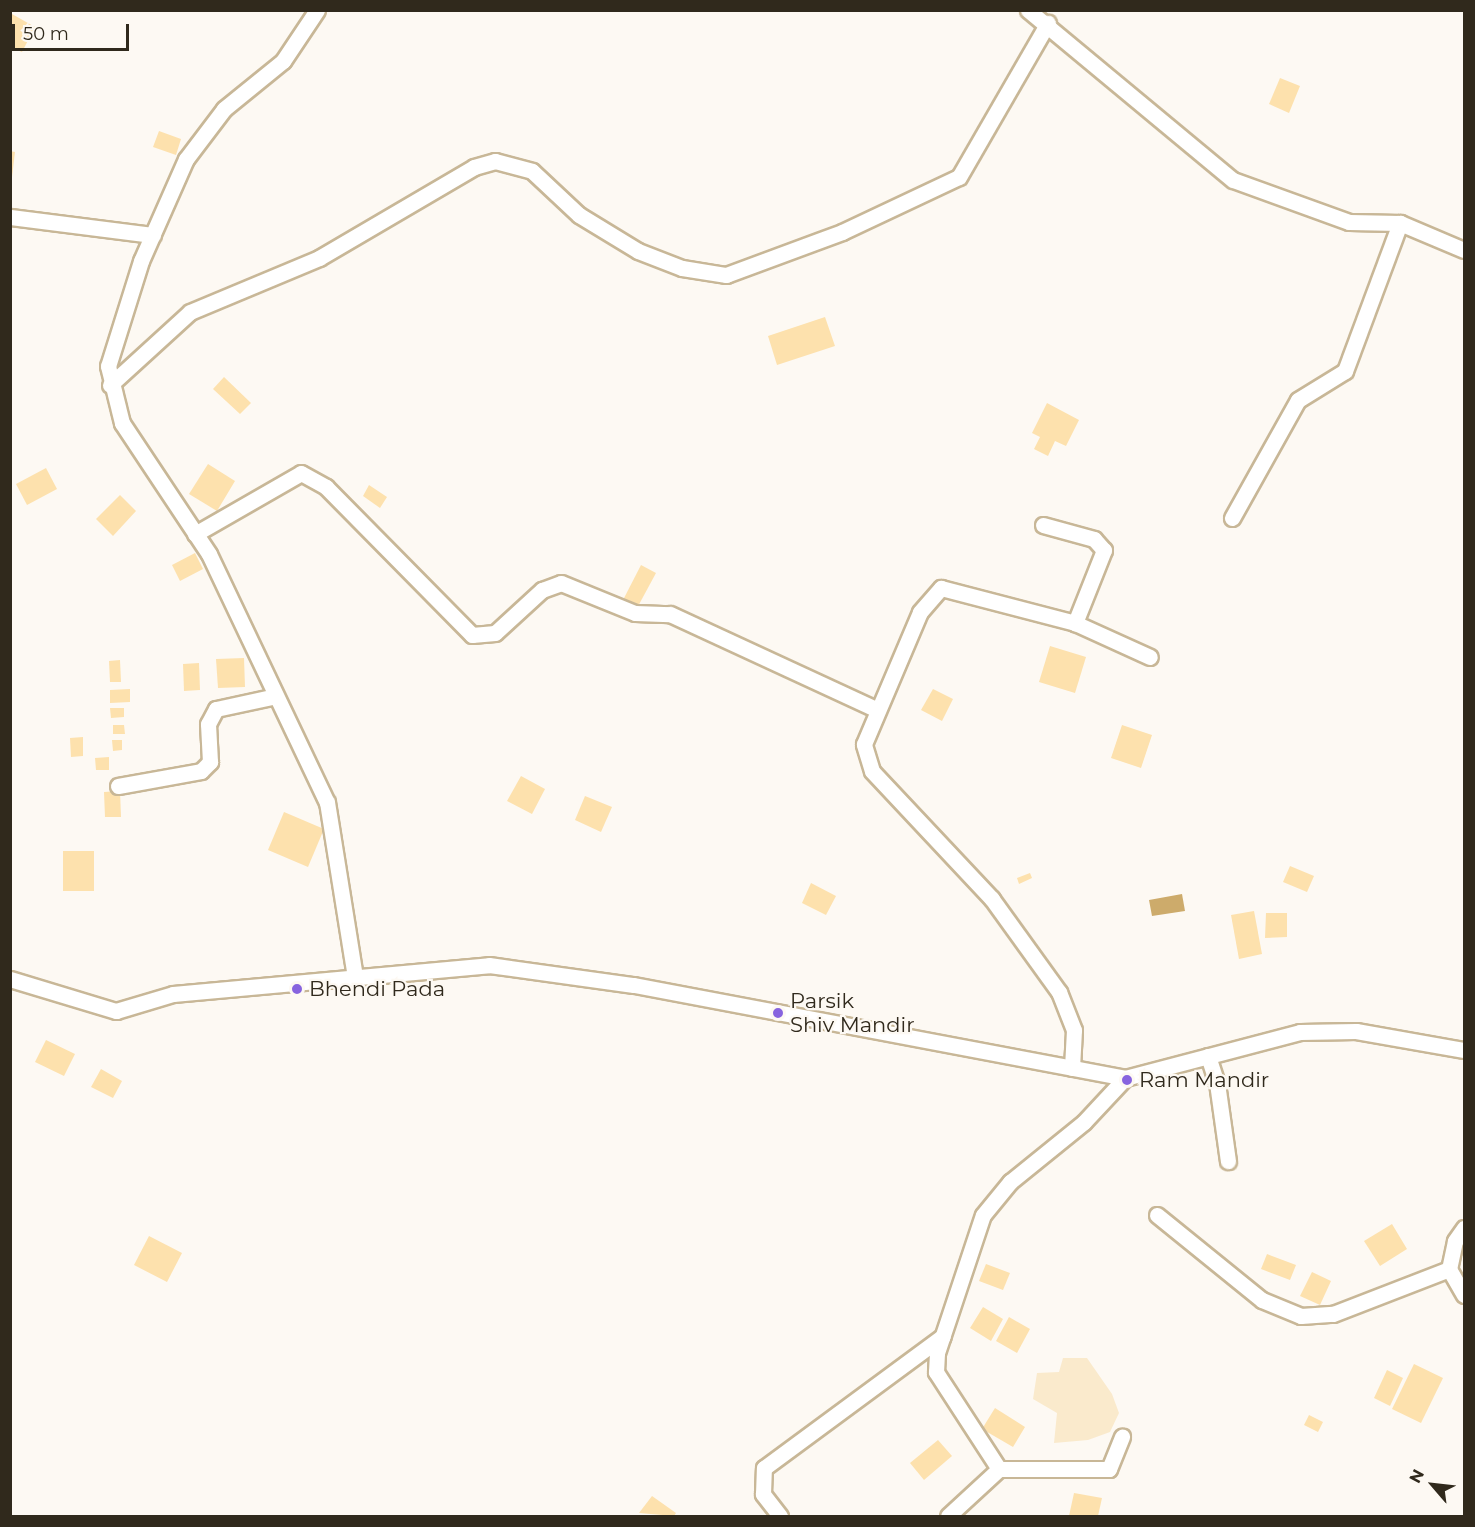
<!DOCTYPE html>
<html>
<head>
<meta charset="utf-8">
<style>
	body { margin:0 }
	#map { position:relative; width:1475px; height:1527px; overflow:hidden; background:#fdf9f3; font-family:Montserrat,sans-serif }
	div>[style] { position:absolute }
	[style*='--x'] { left:calc(var(--x)*1px); top:calc(var(--y)*1px); width:calc(var(--w)*1px); rotate:calc(var(--a)*1deg) }
	.green>* { inset:0; background:#faeacc }
	.water>* { inset:0; background:#cdab6b }
	.building>* { inset:0; background:#fde1ad }
	.roads { filter:drop-shadow(2px 0 #c8b797) drop-shadow(-2px 0 #c8b797) drop-shadow(0 2px #c8b797) drop-shadow(0 -2px #c8b797) }
	.minor>* { height:15px; margin:-7.5px; padding:0 7.5px; transform-origin:7.5px; border-radius:7.5px; background:#fff }
	.dots>* { width:16px; height:16px; translate:-50% -50%; box-sizing:border-box; border:3px solid #fdf9f3; border-radius:50% }
	span { translate:-50% -50%; white-space:nowrap; text-align:center; line-height:1.15; -webkit-text-stroke:4.5px #fdf9f3; paint-order:stroke }
	.poi-label { font-size:21px; color:#30291c }
	.left { translate:0 -50%; text-align:left }
	.frame { position:absolute; inset:0; border:12px solid #30291c; pointer-events:none }
	.north { position:absolute; left:1403px; top:1455px; width:60px; height:60px; -webkit-text-stroke:4px #fdf9f3; paint-order:stroke; rotate:298deg; font-size:16px; font-weight:700; line-height:24px; text-align:center; color:#30291c }
	.north::after { content:''; display:block; margin:auto; width:21px; height:27px; background:#30291c; clip-path:polygon(50% 0,100% 100%,50% 72%,0 100%) }
	.scale { position:absolute; left:12px; top:24px; width:117px; height:27px; box-sizing:border-box; border:3px solid #30291c; border-top:0; padding-left:8px; font-size:18px; line-height:21px; white-space:nowrap; color:#30291c; -webkit-text-stroke:4px #fdf9f3; paint-order:stroke }
</style>
</head>
<body>
<div id="map">
	<div class="green">
		<div style="clip-path:polygon(1063px 1358px,1087px 1358px,1112px 1394px,1119px 1413px,1110px 1432px,1088px 1440px,1054px 1443px,1057px 1413px,1033px 1399px,1037px 1373px,1059px 1372px)"></div>
	</div>
	<div class="water">
		<div style="clip-path:polygon(1182px 894px,1185px 911px,1152px 916px,1149px 900px)"></div>
	</div>
	<div class="building">
		<div style="clip-path:polygon(12px 14px,35px 27px,22px 52px,10px 47px)"></div>
		<div style="clip-path:polygon(1280px 78px,1300px 86px,1289px 113px,1269px 104px)"></div>
		<div style="clip-path:polygon(159px 131px,181px 139px,176px 155px,153px 147px)"></div>
		<div style="clip-path:polygon(10px 151px,15px 152px,12px 177px,10px 177px)"></div>
		<div style="clip-path:polygon(825px 317px,835px 346px,777px 365px,768px 336px)"></div>
		<div style="clip-path:polygon(224px 377px,251px 403px,240px 414px,213px 389px)"></div>
		<div style="clip-path:polygon(1047px 403px,1079px 420px,1066px 446px,1055px 441px,1048px 456px,1034px 449px,1040px 437px,1032px 433px)"></div>
		<div style="clip-path:polygon(208px 464px,235px 481px,217px 511px,189px 494px)"></div>
		<div style="clip-path:polygon(46px 468px,57px 489px,27px 505px,16px 484px)"></div>
		<div style="clip-path:polygon(369px 485px,387px 497px,380px 508px,363px 496px)"></div>
		<div style="clip-path:polygon(120px 495px,136px 511px,113px 536px,96px 519px)"></div>
		<div style="clip-path:polygon(195px 553px,203px 569px,180px 581px,172px 565px)"></div>
		<div style="clip-path:polygon(641px 565px,656px 573px,636px 610px,622px 602px)"></div>
		<div style="clip-path:polygon(1050px 646px,1086px 657px,1075px 693px,1039px 682px)"></div>
		<div style="clip-path:polygon(244px 658px,245px 687px,218px 688px,216px 659px)"></div>
		<div style="clip-path:polygon(120px 660px,121px 682px,110px 682px,109px 661px)"></div>
		<div style="clip-path:polygon(199px 663px,200px 690px,184px 691px,183px 664px)"></div>
		<div style="clip-path:polygon(130px 689px,130px 702px,110px 703px,110px 690px)"></div>
		<div style="clip-path:polygon(933px 689px,953px 699px,942px 721px,921px 710px)"></div>
		<div style="clip-path:polygon(110px 708px,124px 708px,124px 717px,111px 718px)"></div>
		<div style="clip-path:polygon(113px 725px,124px 725px,125px 734px,113px 734px)"></div>
		<div style="clip-path:polygon(1122px 725px,1152px 735px,1141px 768px,1111px 758px)"></div>
		<div style="clip-path:polygon(83px 737px,83px 756px,71px 757px,70px 738px)"></div>
		<div style="clip-path:polygon(112px 740px,122px 740px,122px 750px,113px 751px)"></div>
		<div style="clip-path:polygon(109px 757px,109px 770px,96px 770px,95px 758px)"></div>
		<div style="clip-path:polygon(521px 776px,545px 789px,532px 814px,507px 801px)"></div>
		<div style="clip-path:polygon(120px 791px,121px 817px,105px 817px,104px 792px)"></div>
		<div style="clip-path:polygon(585px 796px,612px 807px,601px 832px,575px 820px)"></div>
		<div style="clip-path:polygon(284px 812px,324px 829px,308px 867px,268px 850px)"></div>
		<div style="clip-path:polygon(63px 851px,94px 851px,94px 891px,63px 891px)"></div>
		<div style="clip-path:polygon(1290px 866px,1314px 876px,1307px 892px,1283px 882px)"></div>
		<div style="clip-path:polygon(1030px 873px,1032px 878px,1019px 884px,1017px 878px)"></div>
		<div style="clip-path:polygon(811px 883px,836px 896px,826px 915px,802px 903px)"></div>
		<div style="clip-path:polygon(1254px 911px,1262px 954px,1239px 959px,1231px 915px)"></div>
		<div style="clip-path:polygon(1266px 913px,1287px 913px,1287px 937px,1265px 938px)"></div>
		<div style="clip-path:polygon(46px 1040px,75px 1054px,64px 1076px,35px 1062px)"></div>
		<div style="clip-path:polygon(101px 1069px,122px 1081px,113px 1098px,91px 1087px)"></div>
		<div style="clip-path:polygon(1392px 1224px,1407px 1249px,1380px 1266px,1364px 1241px)"></div>
		<div style="clip-path:polygon(149px 1236px,182px 1253px,167px 1282px,134px 1265px)"></div>
		<div style="clip-path:polygon(1267px 1254px,1296px 1265px,1290px 1280px,1261px 1269px)"></div>
		<div style="clip-path:polygon(986px 1264px,1010px 1273px,1003px 1290px,979px 1281px)"></div>
		<div style="clip-path:polygon(1312px 1272px,1331px 1281px,1320px 1305px,1300px 1296px)"></div>
		<div style="clip-path:polygon(983px 1307px,1003px 1319px,991px 1341px,970px 1328px)"></div>
		<div style="clip-path:polygon(1009px 1317px,1030px 1329px,1017px 1353px,996px 1341px)"></div>
		<div style="clip-path:polygon(1414px 1364px,1443px 1378px,1421px 1423px,1392px 1409px)"></div>
		<div style="clip-path:polygon(1387px 1370px,1403px 1378px,1390px 1406px,1374px 1398px)"></div>
		<div style="clip-path:polygon(995px 1408px,1025px 1427px,1013px 1447px,982px 1429px)"></div>
		<div style="clip-path:polygon(1309px 1415px,1323px 1422px,1318px 1432px,1304px 1425px)"></div>
		<div style="clip-path:polygon(938px 1440px,952px 1456px,924px 1480px,910px 1463px)"></div>
		<div style="clip-path:polygon(1074px 1493px,1102px 1498px,1098px 1516px,1069px 1516px)"></div>
		<div style="clip-path:polygon(652px 1496px,676px 1513px,674px 1516px,639px 1513px)"></div>
	</div>
	<div class="roads">
		<div class="minor">
			<div style="--x:317;--y:10;--w:61;--a:123.7"></div>
			<div style="--x:283;--y:61;--w:76;--a:140.9"></div>
			<div style="--x:224;--y:109;--w:63;--a:127.2"></div>
			<div style="--x:186;--y:159;--w:111;--a:113.8"></div>
			<div style="--x:141;--y:261;--w:110;--a:107.4"></div>
			<div style="--x:108;--y:366;--w:59;--a:76.2"></div>
			<div style="--x:122;--y:423;--w:157;--a:56.4"></div>
			<div style="--x:209;--y:554;--w:275;--a:64.6"></div>
			<div style="--x:327;--y:802;--w:176;--a:80.9"></div>
			<div style="--x:1028;--y:10;--w:266;--a:39.7"></div>
			<div style="--x:1233;--y:180;--w:123;--a:19.9"></div>
			<div style="--x:1349;--y:222;--w:51;--a:1.1"></div>
			<div style="--x:1400;--y:223;--w:69;--a:22.9"></div>
			<div style="--x:10;--y:217;--w:144;--a:7.2"></div>
			<div style="--x:110;--y:385;--w:108;--a:-42.4"></div>
			<div style="--x:190;--y:312;--w:140;--a:-22.7"></div>
			<div style="--x:319;--y:258;--w:180;--a:-30.4"></div>
			<div style="--x:474;--y:167;--w:22;--a:-16"></div>
			<div style="--x:495;--y:161;--w:38;--a:15"></div>
			<div style="--x:532;--y:171;--w:64;--a:43.1"></div>
			<div style="--x:579;--y:215;--w:69;--a:31.4"></div>
			<div style="--x:638;--y:251;--w:47;--a:21.1"></div>
			<div style="--x:682;--y:268;--w:45;--a:9"></div>
			<div style="--x:726;--y:275;--w:124;--a:-20.3"></div>
			<div style="--x:842;--y:232;--w:129;--a:-25.2"></div>
			<div style="--x:959;--y:177;--w:178;--a:-60"></div>
			<div style="--x:1232;--y:518;--w:135;--a:-60.8"></div>
			<div style="--x:1298;--y:400;--w:55;--a:-31.7"></div>
			<div style="--x:1345;--y:371;--w:158;--a:-69.6"></div>
			<div style="--x:1043;--y:525;--w:53;--a:15.4"></div>
			<div style="--x:1094;--y:539;--w:15;--a:48"></div>
			<div style="--x:1104;--y:550;--w:79;--a:111.7"></div>
			<div style="--x:195;--y:534;--w:122;--a:-29.9"></div>
			<div style="--x:301;--y:473;--w:29;--a:29"></div>
			<div style="--x:326;--y:487;--w:208;--a:45.4"></div>
			<div style="--x:472;--y:635;--w:23;--a:-5"></div>
			<div style="--x:495;--y:633;--w:64;--a:-42.5"></div>
			<div style="--x:542;--y:590;--w:20;--a:-20"></div>
			<div style="--x:561;--y:583;--w:80;--a:22.1"></div>
			<div style="--x:635;--y:613;--w:35;--a:2"></div>
			<div style="--x:670;--y:614;--w:227;--a:24.8"></div>
			<div style="--x:118;--y:786;--w:84;--a:-10.2"></div>
			<div style="--x:201;--y:771;--w:13;--a:-45"></div>
			<div style="--x:210;--y:762;--w:38;--a:-93"></div>
			<div style="--x:208;--y:724;--w:17;--a:-62"></div>
			<div style="--x:216;--y:709;--w:61;--a:-12.2"></div>
			<div style="--x:10;--y:979;--w:111;--a:16.8"></div>
			<div style="--x:116;--y:1011;--w:59;--a:-16.6"></div>
			<div style="--x:173;--y:994;--w:317;--a:-5.2"></div>
			<div style="--x:489;--y:965;--w:146;--a:7.9"></div>
			<div style="--x:634;--y:985;--w:500;--a:10.7"></div>
			<div style="--x:1125;--y:1078;--w:181;--a:-14.7"></div>
			<div style="--x:1300;--y:1032;--w:56;--a:-1"></div>
			<div style="--x:1356;--y:1031;--w:110;--a:10"></div>
			<div style="--x:1208;--y:1056;--w:28;--a:72"></div>
			<div style="--x:1217;--y:1083;--w:79;--a:82"></div>
			<div style="--x:1072;--y:1068;--w:38;--a:-87"></div>
			<div style="--x:1074;--y:1030;--w:41;--a:-111.5"></div>
			<div style="--x:1059;--y:992;--w:115;--a:-125.8"></div>
			<div style="--x:992;--y:899;--w:175;--a:-133.2"></div>
			<div style="--x:872;--y:771;--w:28;--a:-107"></div>
			<div style="--x:864;--y:744;--w:143;--a:-67"></div>
			<div style="--x:920;--y:612;--w:32;--a:-49"></div>
			<div style="--x:941;--y:588;--w:138;--a:14.6"></div>
			<div style="--x:1075;--y:623;--w:82;--a:24.4"></div>
			<div style="--x:1157;--y:1215;--w:135;--a:39"></div>
			<div style="--x:1262;--y:1300;--w:42;--a:22.3"></div>
			<div style="--x:1301;--y:1316;--w:32;--a:-4"></div>
			<div style="--x:1333;--y:1314;--w:124;--a:-21.2"></div>
			<div style="--x:1464;--y:1228;--w:16;--a:125"></div>
			<div style="--x:1455;--y:1241;--w:29;--a:102"></div>
			<div style="--x:1449;--y:1269;--w:30;--a:60"></div>
			<div style="--x:999;--y:1469;--w:110;--a:0"></div>
			<div style="--x:1109;--y:1469;--w:35;--a:-68"></div>
			<div style="--x:780;--y:1516;--w:28;--a:-128"></div>
			<div style="--x:763;--y:1494;--w:26;--a:-88"></div>
			<div style="--x:764;--y:1468;--w:222;--a:-36.4"></div>
			<div style="--x:948;--y:1516;--w:69;--a:-42.7"></div>
			<div style="--x:999;--y:1469;--w:116;--a:-123"></div>
			<div style="--x:936;--y:1372;--w:19;--a:-87"></div>
			<div style="--x:937;--y:1353;--w:145;--a:-71.6"></div>
			<div style="--x:983;--y:1215;--w:43;--a:-50.7"></div>
			<div style="--x:1010;--y:1182;--w:95;--a:-39"></div>
			<div style="--x:1084;--y:1122;--w:60;--a:-47"></div>
		</div>
	</div>
	<div class="dots">
		<div style="left:297px;top:989px;background:#8764df"></div>
		<div style="left:778px;top:1013px;background:#8764df"></div>
		<div style="left:1127px;top:1080px;background:#8764df"></div>
	</div>
	<div class="poi-label">
		<span class="left" style="left:309px;top:989px">Bhendi Pada</span>
		<span class="left" style="left:790px;top:1013px">Parsik<br>Shiv Mandir</span>
		<span class="left" style="left:1139px;top:1080px">Ram Mandir</span>
	</div>
	<div class="frame"></div>
	<div class="north">N</div>
	<div class="scale">50 m</div>
</div>
</body>
</html>
